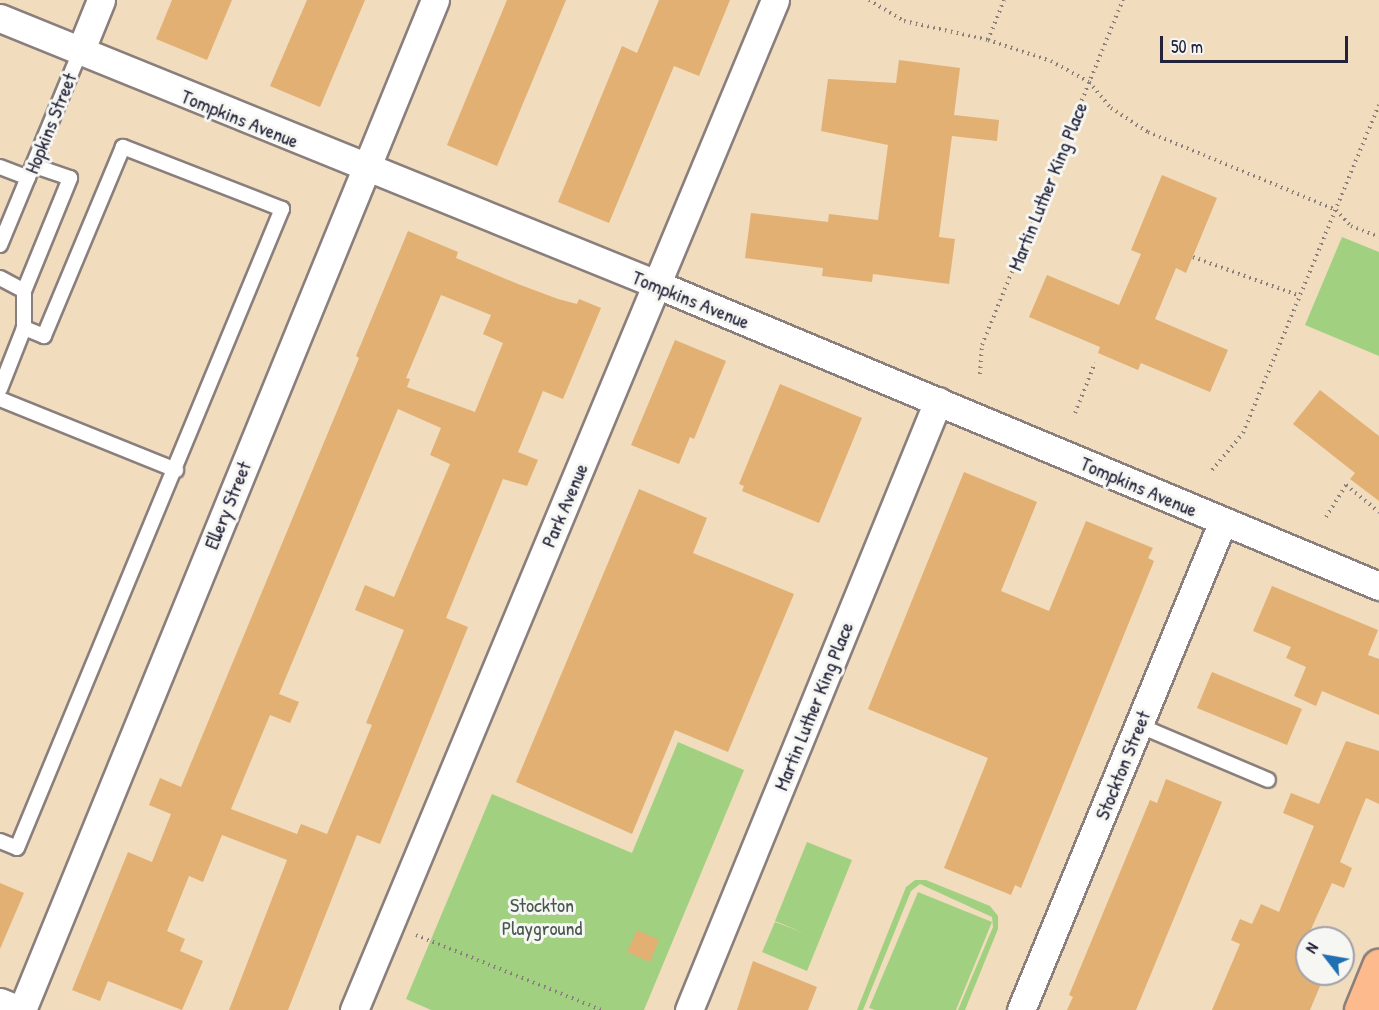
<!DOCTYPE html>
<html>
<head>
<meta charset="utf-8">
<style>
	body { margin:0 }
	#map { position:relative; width:1379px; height:1010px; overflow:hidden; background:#f1dcbe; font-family:"Patrick Hand",sans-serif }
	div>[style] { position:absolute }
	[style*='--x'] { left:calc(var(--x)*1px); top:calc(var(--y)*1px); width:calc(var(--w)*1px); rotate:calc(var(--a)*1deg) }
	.green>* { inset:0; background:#a1d180 }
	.building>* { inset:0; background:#e1b072 }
	.path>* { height:4px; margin-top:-2px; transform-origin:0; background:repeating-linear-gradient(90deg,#8a7f7c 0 1.5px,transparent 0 6px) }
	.roads { filter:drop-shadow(2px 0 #8a7f7c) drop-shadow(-2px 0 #8a7f7c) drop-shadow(0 2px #8a7f7c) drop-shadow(0 -2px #8a7f7c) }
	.lane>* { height:14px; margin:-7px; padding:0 7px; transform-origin:7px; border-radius:7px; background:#fff }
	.street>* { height:27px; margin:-13.5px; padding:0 13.5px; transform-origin:13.5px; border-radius:13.5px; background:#fff }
	.primary>* { height:33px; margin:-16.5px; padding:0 16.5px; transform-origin:16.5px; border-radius:16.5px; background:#fcba8d }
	span { translate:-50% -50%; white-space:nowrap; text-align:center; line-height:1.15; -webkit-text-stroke:6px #f6f6f2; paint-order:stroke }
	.street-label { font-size:20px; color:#22223b }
	.park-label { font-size:20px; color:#485750 }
	.north { position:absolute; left:1295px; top:926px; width:60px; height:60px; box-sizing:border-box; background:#f6f6f2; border:2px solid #a1a1a9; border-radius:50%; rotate:301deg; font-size:16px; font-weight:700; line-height:24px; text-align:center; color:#22223b }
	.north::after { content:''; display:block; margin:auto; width:21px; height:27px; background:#1f6fb2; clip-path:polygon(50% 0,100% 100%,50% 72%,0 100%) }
	.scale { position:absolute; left:1160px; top:36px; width:188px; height:27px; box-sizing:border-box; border:3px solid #22223b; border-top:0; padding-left:8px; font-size:18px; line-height:21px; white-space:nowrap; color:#22223b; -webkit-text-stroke:4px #f6f6f2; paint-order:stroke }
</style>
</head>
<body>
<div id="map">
	<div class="green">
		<div style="clip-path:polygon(1342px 237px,1379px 252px,1379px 356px,1305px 325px)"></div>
		<div style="clip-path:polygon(678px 742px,744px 770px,644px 1010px,431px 1010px,406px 999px,492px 794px,632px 853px)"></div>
		<div style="clip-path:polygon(807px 842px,852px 860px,807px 971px,762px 952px,775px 922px,804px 933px,775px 921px)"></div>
		<div style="clip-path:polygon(915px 880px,926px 880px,990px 906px,998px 916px,998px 929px,965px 1010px,958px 1010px,993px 927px,992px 917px,920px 884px,911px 891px,863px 1010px,857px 1010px,906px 887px)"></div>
		<div style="clip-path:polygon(918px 892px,992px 922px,956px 1010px,875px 1010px,869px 1008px)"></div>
	</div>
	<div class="building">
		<div style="clip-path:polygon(172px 0,232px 0,207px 60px,156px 39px)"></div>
		<div style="clip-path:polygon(307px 0,365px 0,320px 107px,270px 86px)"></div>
		<div style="clip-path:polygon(507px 0,566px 0,497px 166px,447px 145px)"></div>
		<div style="clip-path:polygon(659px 0,730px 0,699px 76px,674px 66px,609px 223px,558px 202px,622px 46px,637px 53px)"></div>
		<div style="clip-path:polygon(899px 60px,960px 68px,954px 115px,999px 120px,997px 141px,952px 136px,939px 237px,955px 239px,949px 284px,873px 274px,872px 282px,822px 276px,823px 268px,745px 258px,751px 213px,828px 222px,829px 214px,878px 220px,888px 145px,821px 131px,828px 79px,896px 83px)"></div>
		<div style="clip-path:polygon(1162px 175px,1217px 198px,1186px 273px,1176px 268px,1155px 319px,1228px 350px,1210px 392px,1141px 363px,1138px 370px,1098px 353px,1100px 347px,1029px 317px,1047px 275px,1119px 305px,1141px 254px,1131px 250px)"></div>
		<div style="clip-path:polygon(evenodd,408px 231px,458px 252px,456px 258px,518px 284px,558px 299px,577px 304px,579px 299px,601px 308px,563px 399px,543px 391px,518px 452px,538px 460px,527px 486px,503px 479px,446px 618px,468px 627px,380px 844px,357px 835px,288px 1010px,229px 1010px,287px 860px,222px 835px,203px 882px,189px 876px,167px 931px,185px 939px,180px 951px,203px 961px,182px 1010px,108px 981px,100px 1001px,72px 990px,128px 852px,152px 862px,171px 814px,149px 805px,160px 778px,181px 787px,359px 358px,356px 356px,408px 231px,441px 295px,491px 315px,483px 334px,503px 343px,475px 412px,407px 387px,410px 379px,406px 378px,441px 295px,408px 231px,398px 409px,441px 428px,430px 455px,450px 464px,394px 597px,365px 585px,355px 610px,404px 630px,366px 723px,372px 725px,327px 834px,301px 824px,297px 834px,231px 809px,270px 715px,290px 723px,299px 702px,279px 694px,398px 409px)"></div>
		<div style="clip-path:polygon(675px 340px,726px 361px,694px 439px,690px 437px,679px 464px,631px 445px)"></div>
		<div style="clip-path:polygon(780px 384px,862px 418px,819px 523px,742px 491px,744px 486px,739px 484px)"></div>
		<div style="clip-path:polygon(1320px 390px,1379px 436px,1379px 501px,1350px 479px,1355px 473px,1293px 424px)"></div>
		<div style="clip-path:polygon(964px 472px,1037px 502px,1001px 591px,1049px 611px,1086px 521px,1153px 548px,1148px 558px,1154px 561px,1021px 888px,1015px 885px,1011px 895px,944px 868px,988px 758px,868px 709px)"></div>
		<div style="clip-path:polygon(639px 489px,707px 518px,693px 553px,794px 594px,728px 752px,675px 730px,632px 834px,516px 782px)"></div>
		<div style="clip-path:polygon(1272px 586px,1378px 630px,1368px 655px,1379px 659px,1379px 715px,1322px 691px,1316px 706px,1294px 696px,1306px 667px,1286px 658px,1291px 647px,1253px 631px)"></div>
		<div style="clip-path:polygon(1212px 672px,1302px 709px,1287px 745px,1197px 708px)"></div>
		<div style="clip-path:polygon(1346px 741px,1379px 751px,1379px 804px,1366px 798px,1340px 862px,1352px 868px,1344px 888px,1332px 883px,1307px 938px,1307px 974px,1325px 974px,1310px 1010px,1212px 1010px,1240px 944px,1231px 940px,1240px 919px,1252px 924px,1261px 904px,1279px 912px,1314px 826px,1283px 813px,1291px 793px,1319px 804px)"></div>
		<div style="clip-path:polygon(1166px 779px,1222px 802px,1136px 1010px,1067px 1010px,1073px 997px,1069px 995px,1150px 800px,1157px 803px)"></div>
		<div style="clip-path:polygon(0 883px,24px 893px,0 949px)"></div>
		<div style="clip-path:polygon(637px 930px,659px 940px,650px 962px,627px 952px)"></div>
		<div style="clip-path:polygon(753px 961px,817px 987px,808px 1010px,737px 1010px)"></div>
	</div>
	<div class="path">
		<div style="--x:869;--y:0;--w:41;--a:31"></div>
		<div style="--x:904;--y:21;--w:86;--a:12.7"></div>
		<div style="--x:988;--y:40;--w:66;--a:18.4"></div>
		<div style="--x:1051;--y:61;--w:43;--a:28.9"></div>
		<div style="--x:1089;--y:82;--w:34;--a:50"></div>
		<div style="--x:1111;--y:108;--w:44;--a:33"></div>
		<div style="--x:1148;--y:132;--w:204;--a:22.5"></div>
		<div style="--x:1336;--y:210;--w:22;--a:47"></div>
		<div style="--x:1351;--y:226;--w:30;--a:21"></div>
		<div style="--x:988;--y:40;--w:43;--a:-68.2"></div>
		<div style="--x:1193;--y:257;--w:114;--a:20"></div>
		<div style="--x:980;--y:374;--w:29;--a:-86"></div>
		<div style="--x:982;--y:345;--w:373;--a:-67.8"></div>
		<div style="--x:1075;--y:413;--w:54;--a:-68.2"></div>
		<div style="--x:1212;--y:470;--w:48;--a:-50"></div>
		<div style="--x:1243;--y:433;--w:355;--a:-67.5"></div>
		<div style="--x:1326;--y:517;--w:38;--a:-58"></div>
		<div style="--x:1346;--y:485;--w:43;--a:39.3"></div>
		<div style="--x:416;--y:935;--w:201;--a:22"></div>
	</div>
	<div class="roads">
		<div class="lane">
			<div style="--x:0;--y:167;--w:30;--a:21"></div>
			<div style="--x:0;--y:245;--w:209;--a:-67.5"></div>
			<div style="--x:0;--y:278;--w:27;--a:28"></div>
			<div style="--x:0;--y:389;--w:66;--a:-68.5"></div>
			<div style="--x:24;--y:328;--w:37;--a:-90"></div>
			<div style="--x:24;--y:291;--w:122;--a:-67.8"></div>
			<div style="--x:70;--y:178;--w:39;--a:-161"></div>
			<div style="--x:0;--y:399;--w:190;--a:22"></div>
			<div style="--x:1138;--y:725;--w:141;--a:22.9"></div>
			<div style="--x:0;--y:841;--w:18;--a:22"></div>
			<div style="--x:17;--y:848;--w:692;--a:-67.48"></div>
			<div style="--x:282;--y:209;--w:171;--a:-158.7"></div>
			<div style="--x:123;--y:147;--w:205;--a:112.7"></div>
			<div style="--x:44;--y:336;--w:22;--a:-158"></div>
		</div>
		<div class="street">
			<div style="--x:0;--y:18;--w:708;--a:22.07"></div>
			<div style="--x:656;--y:284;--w:784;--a:22.67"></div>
			<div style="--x:80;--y:52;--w:56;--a:-68"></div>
			<div style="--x:0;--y:1002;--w:22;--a:22"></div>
			<div style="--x:22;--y:1010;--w:1091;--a:-67.76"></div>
			<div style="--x:354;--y:1010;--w:1094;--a:-67.37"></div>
			<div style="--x:689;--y:1010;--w:658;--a:-67.76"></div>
			<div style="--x:1021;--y:1010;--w:529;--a:-67.56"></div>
		</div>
		<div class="primary">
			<div style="--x:1361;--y:1010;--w:48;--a:-67.8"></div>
		</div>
	</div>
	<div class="street-label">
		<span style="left:240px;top:118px;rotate:22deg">Tompkins Avenue</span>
		<span style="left:50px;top:123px;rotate:-68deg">Hopkins Street</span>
		<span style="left:1047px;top:186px;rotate:-68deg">Martin Luther King Place</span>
		<span style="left:691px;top:299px;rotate:22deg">Tompkins Avenue</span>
		<span style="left:1139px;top:486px;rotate:23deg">Tompkins Avenue</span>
		<span style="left:227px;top:505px;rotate:-68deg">Ellery Street</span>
		<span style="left:564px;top:505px;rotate:-67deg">Park Avenue</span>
		<span style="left:813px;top:706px;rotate:-68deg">Martin Luther King Place</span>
		<span style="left:1122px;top:765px;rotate:-68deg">Stockton Street</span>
	</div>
	<div class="park-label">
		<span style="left:542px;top:916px">Stockton<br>Playground</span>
	</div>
	<div class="north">N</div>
	<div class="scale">50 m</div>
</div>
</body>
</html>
